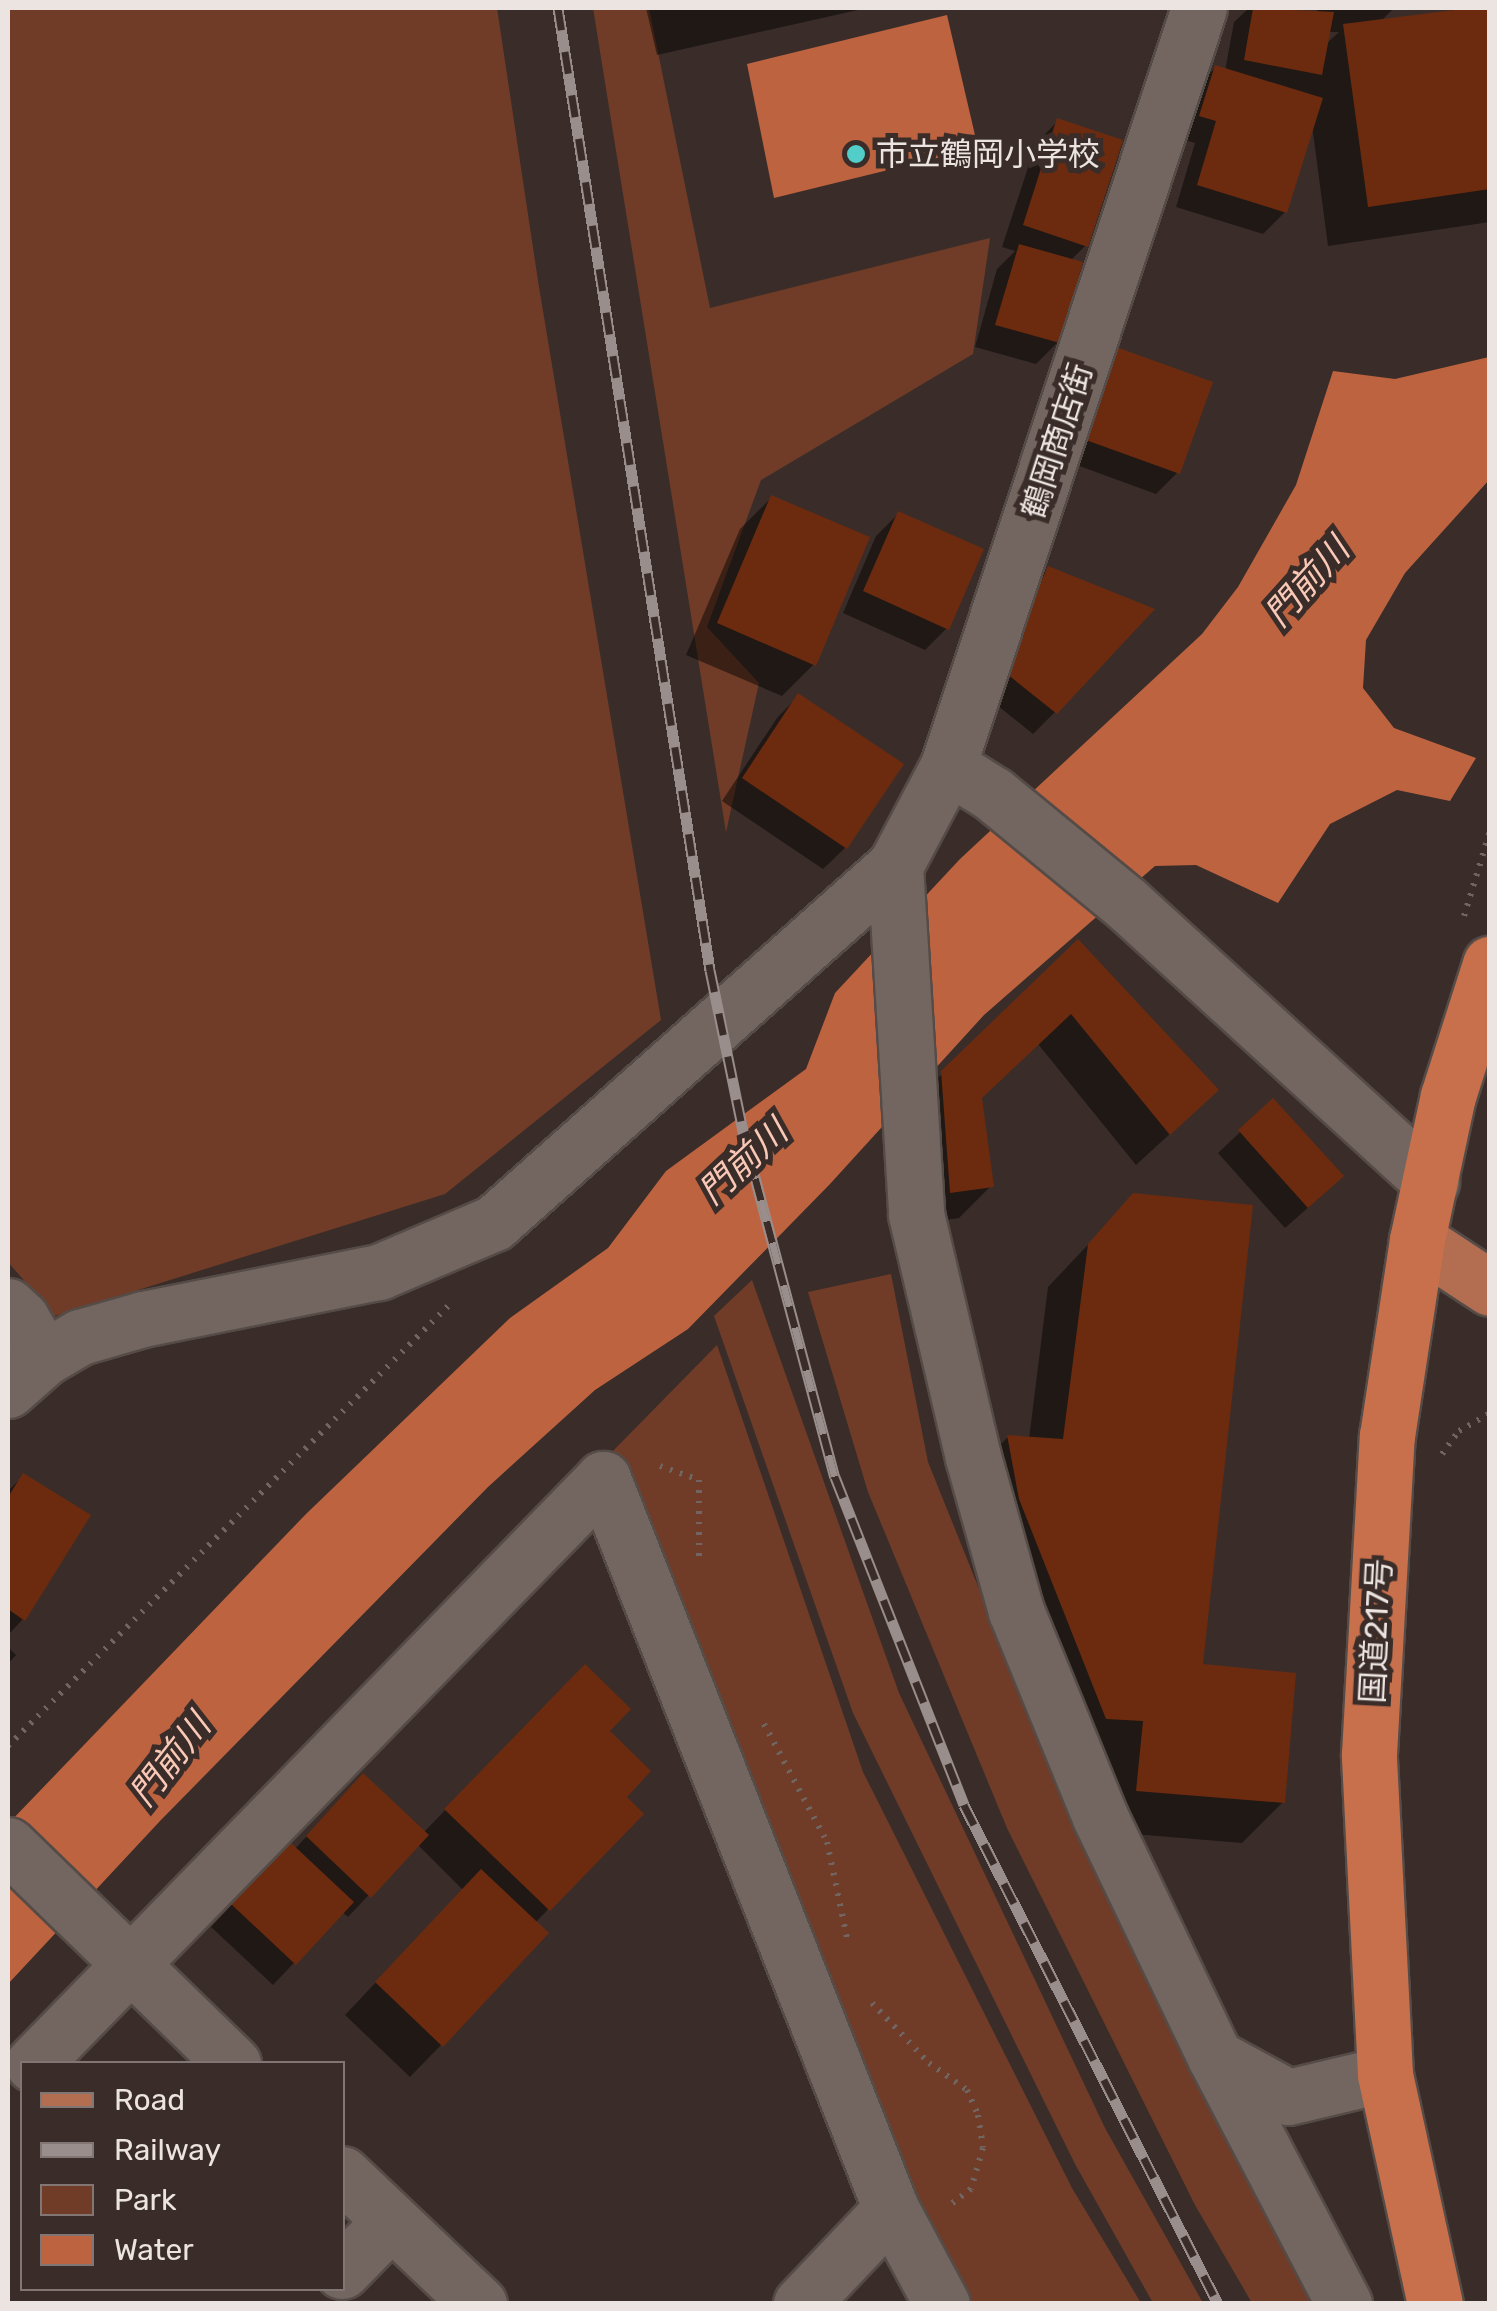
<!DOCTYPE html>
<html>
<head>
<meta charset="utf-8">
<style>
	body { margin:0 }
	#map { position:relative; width:1497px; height:2311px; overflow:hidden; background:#3a2d29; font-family:Rubik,"Noto Sans JP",sans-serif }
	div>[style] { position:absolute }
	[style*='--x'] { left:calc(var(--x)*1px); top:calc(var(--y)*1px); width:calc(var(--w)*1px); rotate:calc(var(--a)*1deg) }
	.green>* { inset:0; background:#703c28 }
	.water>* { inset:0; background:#bd6340 }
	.shadow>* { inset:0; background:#0007 }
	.building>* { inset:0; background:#6c2b0f }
	.path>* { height:6px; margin-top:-3px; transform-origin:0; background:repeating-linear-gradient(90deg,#716562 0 2.5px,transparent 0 10.5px) }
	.roads { filter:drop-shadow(2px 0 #554b47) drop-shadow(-2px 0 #554b47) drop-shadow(0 2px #554b47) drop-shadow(0 -2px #554b47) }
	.minor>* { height:55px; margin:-27.5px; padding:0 27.5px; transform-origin:27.5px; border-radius:27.5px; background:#73655f }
	.tertiary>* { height:55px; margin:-27.5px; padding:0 27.5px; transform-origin:27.5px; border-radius:27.5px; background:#73655f }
	.primary>* { height:55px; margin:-27.5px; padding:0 27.5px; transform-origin:27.5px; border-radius:27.5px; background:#b36d51 }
	.trunk>* { height:55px; margin:-27.5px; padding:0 27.5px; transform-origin:27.5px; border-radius:27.5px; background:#c8704c }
	.rail>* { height:11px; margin-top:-5.5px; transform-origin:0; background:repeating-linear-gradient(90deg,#3a2d29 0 22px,#998e8b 0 44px); box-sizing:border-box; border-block:2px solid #998e8b }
	.dots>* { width:28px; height:28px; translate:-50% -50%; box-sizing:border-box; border:5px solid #3a2d29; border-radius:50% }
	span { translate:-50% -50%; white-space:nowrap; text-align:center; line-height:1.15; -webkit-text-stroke:10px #3a2d29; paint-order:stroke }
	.poi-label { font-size:32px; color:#ece4e1 }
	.left { translate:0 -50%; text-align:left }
	.street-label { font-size:32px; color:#ece4e1 }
	.water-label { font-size:35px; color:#fac8b6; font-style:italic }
	.frame { position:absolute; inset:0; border:10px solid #ece4e1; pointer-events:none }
	.legend { position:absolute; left:20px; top:2061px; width:325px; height:230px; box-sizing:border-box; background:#3a2d29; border:2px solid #817673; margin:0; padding:12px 18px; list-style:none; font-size:30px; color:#ece4e1 }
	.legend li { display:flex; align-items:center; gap:20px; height:50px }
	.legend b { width:50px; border:2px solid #817673 }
</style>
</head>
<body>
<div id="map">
	<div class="green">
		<div style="clip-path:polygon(8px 8px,497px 8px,538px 281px,661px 1020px,445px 1194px,55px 1316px,8px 1262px)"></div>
		<div style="clip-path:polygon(593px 8px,649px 8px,710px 308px,990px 238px,973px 354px,761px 480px,707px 627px,759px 683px,726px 832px)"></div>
		<div style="clip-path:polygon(891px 1274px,928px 1462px,988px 1611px,1145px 1977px,1320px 2303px,1252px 2303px,1195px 2205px,1007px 1828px,868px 1492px,808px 1292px)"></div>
		<div style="clip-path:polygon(752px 1280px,899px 1693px,1105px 2128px,1203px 2303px,1153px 2303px,1075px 2164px,853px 1713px,714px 1316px)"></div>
		<div style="clip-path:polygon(717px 1345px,863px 1772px,1072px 2188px,1141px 2303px,959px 2303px,610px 1454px)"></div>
	</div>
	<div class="water">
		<div style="clip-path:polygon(947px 15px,978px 148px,774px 198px,747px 64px)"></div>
		<div style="clip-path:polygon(1489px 357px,1489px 480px,1405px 573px,1366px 640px,1363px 688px,1394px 728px,1476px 758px,1450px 801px,1397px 790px,1330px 824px,1278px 903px,1196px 865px,1155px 866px,984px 1015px,830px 1184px,688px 1329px,595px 1390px,488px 1487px,160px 1821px,8px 1984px,8px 1824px,306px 1514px,510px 1318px,608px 1248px,666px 1171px,806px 1069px,835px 993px,960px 859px,1202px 634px,1238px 587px,1296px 485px,1333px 371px,1395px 379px)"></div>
	</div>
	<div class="shadow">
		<div style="clip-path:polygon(646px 8px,867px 8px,657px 55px)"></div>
		<div style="clip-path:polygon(evenodd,1249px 8px,1317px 12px,1317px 8px,1394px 8px,1381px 21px,1451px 12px,1451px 8px,1490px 8px,1490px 222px,1328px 246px,1312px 125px,1285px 212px,1263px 234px,1176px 207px,1195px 143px,1179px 138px,1193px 90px,1215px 68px,1225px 71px,1234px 22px,1249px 8px,1328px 32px,1339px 32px,1325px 45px,1328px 32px)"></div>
		<div style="clip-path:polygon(1058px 121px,1086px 245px,1070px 261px,1058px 342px,1036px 364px,975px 347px,997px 269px,1015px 251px,1002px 247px,1036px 143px)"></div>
		<div style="clip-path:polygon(evenodd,1116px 350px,1178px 472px,1156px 494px,1063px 460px,1095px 371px,1116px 350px,1109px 372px,1081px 451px,1076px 449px,1109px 372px)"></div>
		<div style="clip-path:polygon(771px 498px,814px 664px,782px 696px,686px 655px,740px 529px)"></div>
		<div style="clip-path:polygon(898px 514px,947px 628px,925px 650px,843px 613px,876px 536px)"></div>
		<div style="clip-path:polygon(1048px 569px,1055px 712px,1033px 734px,982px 693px,1027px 591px)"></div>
		<div style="clip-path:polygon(798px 696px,845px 848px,823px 869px,722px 801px,777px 718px)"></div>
		<div style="clip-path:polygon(1078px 943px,1184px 1121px,1136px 1165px,1038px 1044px,980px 1098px,991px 1186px,959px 1218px,919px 1224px,910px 1105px)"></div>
		<div style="clip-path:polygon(1273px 1101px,1319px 1198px,1285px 1228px,1218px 1153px)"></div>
		<div style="clip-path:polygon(1134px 1196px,1200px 1666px,1283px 1802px,1242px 1843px,1097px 1831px,967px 1477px,1008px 1437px,1029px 1439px,1048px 1287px)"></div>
		<div style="clip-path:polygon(23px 1476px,23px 1619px,8px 1635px,8px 1491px)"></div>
		<div style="clip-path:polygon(8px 1647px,16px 1655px,8px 1664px)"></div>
		<div style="clip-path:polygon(553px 1699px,606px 1731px,624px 1797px,640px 1814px,535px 1923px,441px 2045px,410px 2077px,345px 2015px,463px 1890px,417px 1844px,348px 1917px,342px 1912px,273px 1985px,211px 1927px,267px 1867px,294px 1850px,341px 1799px,423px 1833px)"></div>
	</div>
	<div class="building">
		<div style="clip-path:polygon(1253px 8px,1334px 12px,1322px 75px,1244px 60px)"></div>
		<div style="clip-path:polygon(1470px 8px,1490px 8px,1490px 189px,1368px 207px,1343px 24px)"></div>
		<div style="clip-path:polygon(1215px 65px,1323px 98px,1287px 213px,1197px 185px,1216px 121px,1199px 116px)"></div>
		<div style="clip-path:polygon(1057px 118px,1123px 140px,1088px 247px,1023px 225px)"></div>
		<div style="clip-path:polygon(1019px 244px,1083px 262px,1060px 343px,995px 325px)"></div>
		<div style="clip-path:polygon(1116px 347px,1213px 382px,1180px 474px,1083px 439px)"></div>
		<div style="clip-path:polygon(771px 495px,870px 537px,816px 666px,717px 623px)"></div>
		<div style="clip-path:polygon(898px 511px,984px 549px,949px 630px,863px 591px)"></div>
		<div style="clip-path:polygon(1048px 566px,1155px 609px,1057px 714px,1002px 670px)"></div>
		<div style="clip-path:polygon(798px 693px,904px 764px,847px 849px,742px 778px)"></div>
		<div style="clip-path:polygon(1078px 939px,1219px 1090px,1170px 1135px,1071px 1014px,982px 1098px,994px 1187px,950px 1193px,941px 1071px)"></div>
		<div style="clip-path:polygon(1273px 1098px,1344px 1176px,1308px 1208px,1238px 1130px)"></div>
		<div style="clip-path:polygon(1133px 1193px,1253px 1205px,1203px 1664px,1296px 1673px,1285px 1803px,1136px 1791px,1143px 1721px,1106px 1719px,1019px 1499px,1007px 1435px,1063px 1439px,1088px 1244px)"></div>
		<div style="clip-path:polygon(23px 1473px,91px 1515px,25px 1621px,8px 1609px,8px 1497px)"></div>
		<div style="clip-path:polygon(585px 1664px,631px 1709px,610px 1731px,651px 1771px,627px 1797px,644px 1814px,550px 1911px,444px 1809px)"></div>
		<div style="clip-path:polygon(363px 1773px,429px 1835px,371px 1898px,306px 1836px)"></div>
		<div style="clip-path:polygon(289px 1841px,354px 1902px,296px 1965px,231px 1904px)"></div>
		<div style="clip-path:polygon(481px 1869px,549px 1933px,443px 2047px,375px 1982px)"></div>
	</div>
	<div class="path">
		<div style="--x:1464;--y:916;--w:89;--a:-73"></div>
		<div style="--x:1442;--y:1454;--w:29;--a:-54"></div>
		<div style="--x:1459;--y:1431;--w:36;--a:-30"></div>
		<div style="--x:660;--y:1466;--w:41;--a:19.7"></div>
		<div style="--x:699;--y:1480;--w:81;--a:90"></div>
		<div style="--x:764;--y:1724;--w:134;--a:61.9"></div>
		<div style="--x:827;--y:1842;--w:98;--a:78.2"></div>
		<div style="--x:8;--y:1746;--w:624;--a:-45"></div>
		<div style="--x:872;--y:2003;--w:83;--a:46.5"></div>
		<div style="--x:929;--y:2063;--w:47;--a:35.4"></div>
		<div style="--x:967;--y:2090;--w:27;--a:66"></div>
		<div style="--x:978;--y:2115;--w:33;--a:81"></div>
		<div style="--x:983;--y:2148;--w:43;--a:106.3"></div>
		<div style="--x:971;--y:2189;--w:25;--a:143"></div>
	</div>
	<div class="roads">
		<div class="minor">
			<div style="--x:948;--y:766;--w:53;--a:31.9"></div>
			<div style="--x:993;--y:794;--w:173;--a:39.4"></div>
			<div style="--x:1127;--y:904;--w:412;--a:42.4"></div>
			<div style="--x:895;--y:866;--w:113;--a:-62.1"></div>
			<div style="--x:948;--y:766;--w:798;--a:-71.68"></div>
			<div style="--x:8;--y:1306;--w:18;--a:43"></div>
			<div style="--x:21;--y:1318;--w:46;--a:60.1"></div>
			<div style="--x:8;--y:1845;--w:314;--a:44.2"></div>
			<div style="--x:33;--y:2064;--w:817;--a:-45.74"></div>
			<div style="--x:603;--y:1479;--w:785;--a:68.47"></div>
			<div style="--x:891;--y:2209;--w:108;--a:61.8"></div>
			<div style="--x:342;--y:2174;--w:189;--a:43.5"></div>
			<div style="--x:342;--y:2271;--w:69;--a:-45.6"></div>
			<div style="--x:801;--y:2304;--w:131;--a:-46.5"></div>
		</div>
		<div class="tertiary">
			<div style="--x:895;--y:866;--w:349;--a:86.5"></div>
			<div style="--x:916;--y:1214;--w:250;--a:76.8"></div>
			<div style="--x:973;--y:1457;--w:160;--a:74.4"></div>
			<div style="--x:1016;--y:1611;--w:222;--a:67.8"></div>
			<div style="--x:1100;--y:1817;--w:266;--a:64.4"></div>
			<div style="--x:1215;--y:2057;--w:279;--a:62.4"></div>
			<div style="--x:8;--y:1390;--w:48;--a:-41.6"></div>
			<div style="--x:44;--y:1358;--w:42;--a:-30.3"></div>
			<div style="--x:80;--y:1337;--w:66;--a:-15.9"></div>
			<div style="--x:143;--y:1319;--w:241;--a:-11.3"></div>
			<div style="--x:379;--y:1272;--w:125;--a:-23.1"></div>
			<div style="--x:494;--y:1223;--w:537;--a:-41.68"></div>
			<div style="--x:1215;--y:2057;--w:83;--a:28.7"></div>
			<div style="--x:1288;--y:2097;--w:100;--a:-13.3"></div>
		</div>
		<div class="primary">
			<div style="--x:1417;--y:1240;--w:87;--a:33.3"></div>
		</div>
		<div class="trunk">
			<div style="--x:1435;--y:2304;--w:235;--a:-102.3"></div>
			<div style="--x:1385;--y:2074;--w:320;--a:-92.9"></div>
			<div style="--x:1369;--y:1754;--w:319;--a:-86.8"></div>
			<div style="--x:1387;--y:1436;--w:198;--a:-81.3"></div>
			<div style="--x:1417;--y:1240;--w:147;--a:-77.9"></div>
			<div style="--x:1448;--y:1096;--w:139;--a:-72.3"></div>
		</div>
	</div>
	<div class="rail">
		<div style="--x:558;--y:8;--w:974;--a:81.02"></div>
		<div style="--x:710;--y:970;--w:169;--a:78.4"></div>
		<div style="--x:744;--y:1136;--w:353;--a:75.1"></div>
		<div style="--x:835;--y:1477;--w:352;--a:68.5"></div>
		<div style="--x:964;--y:1805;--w:560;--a:63.02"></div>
	</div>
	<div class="dots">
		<div style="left:856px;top:154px;background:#53cdc9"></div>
	</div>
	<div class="poi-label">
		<span class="left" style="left:876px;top:154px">市立鶴岡小学校</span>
	</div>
	<div class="street-label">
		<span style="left:1057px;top:441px;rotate:-72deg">鶴岡商店街</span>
		<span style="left:1376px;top:1631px;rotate:-87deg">国道217号</span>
	</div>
	<div class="water-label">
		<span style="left:1307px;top:582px;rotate:-48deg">門前川</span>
		<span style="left:743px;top:1162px;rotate:-43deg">門前川</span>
		<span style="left:170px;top:1760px;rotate:-52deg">門前川</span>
	</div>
	<div class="frame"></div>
	<ul class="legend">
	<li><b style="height:12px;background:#b36d51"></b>Road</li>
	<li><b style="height:12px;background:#998e8b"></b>Railway</li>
	<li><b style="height:28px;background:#703c28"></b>Park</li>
	<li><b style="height:28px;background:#bd6340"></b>Water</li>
	</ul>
</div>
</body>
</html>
